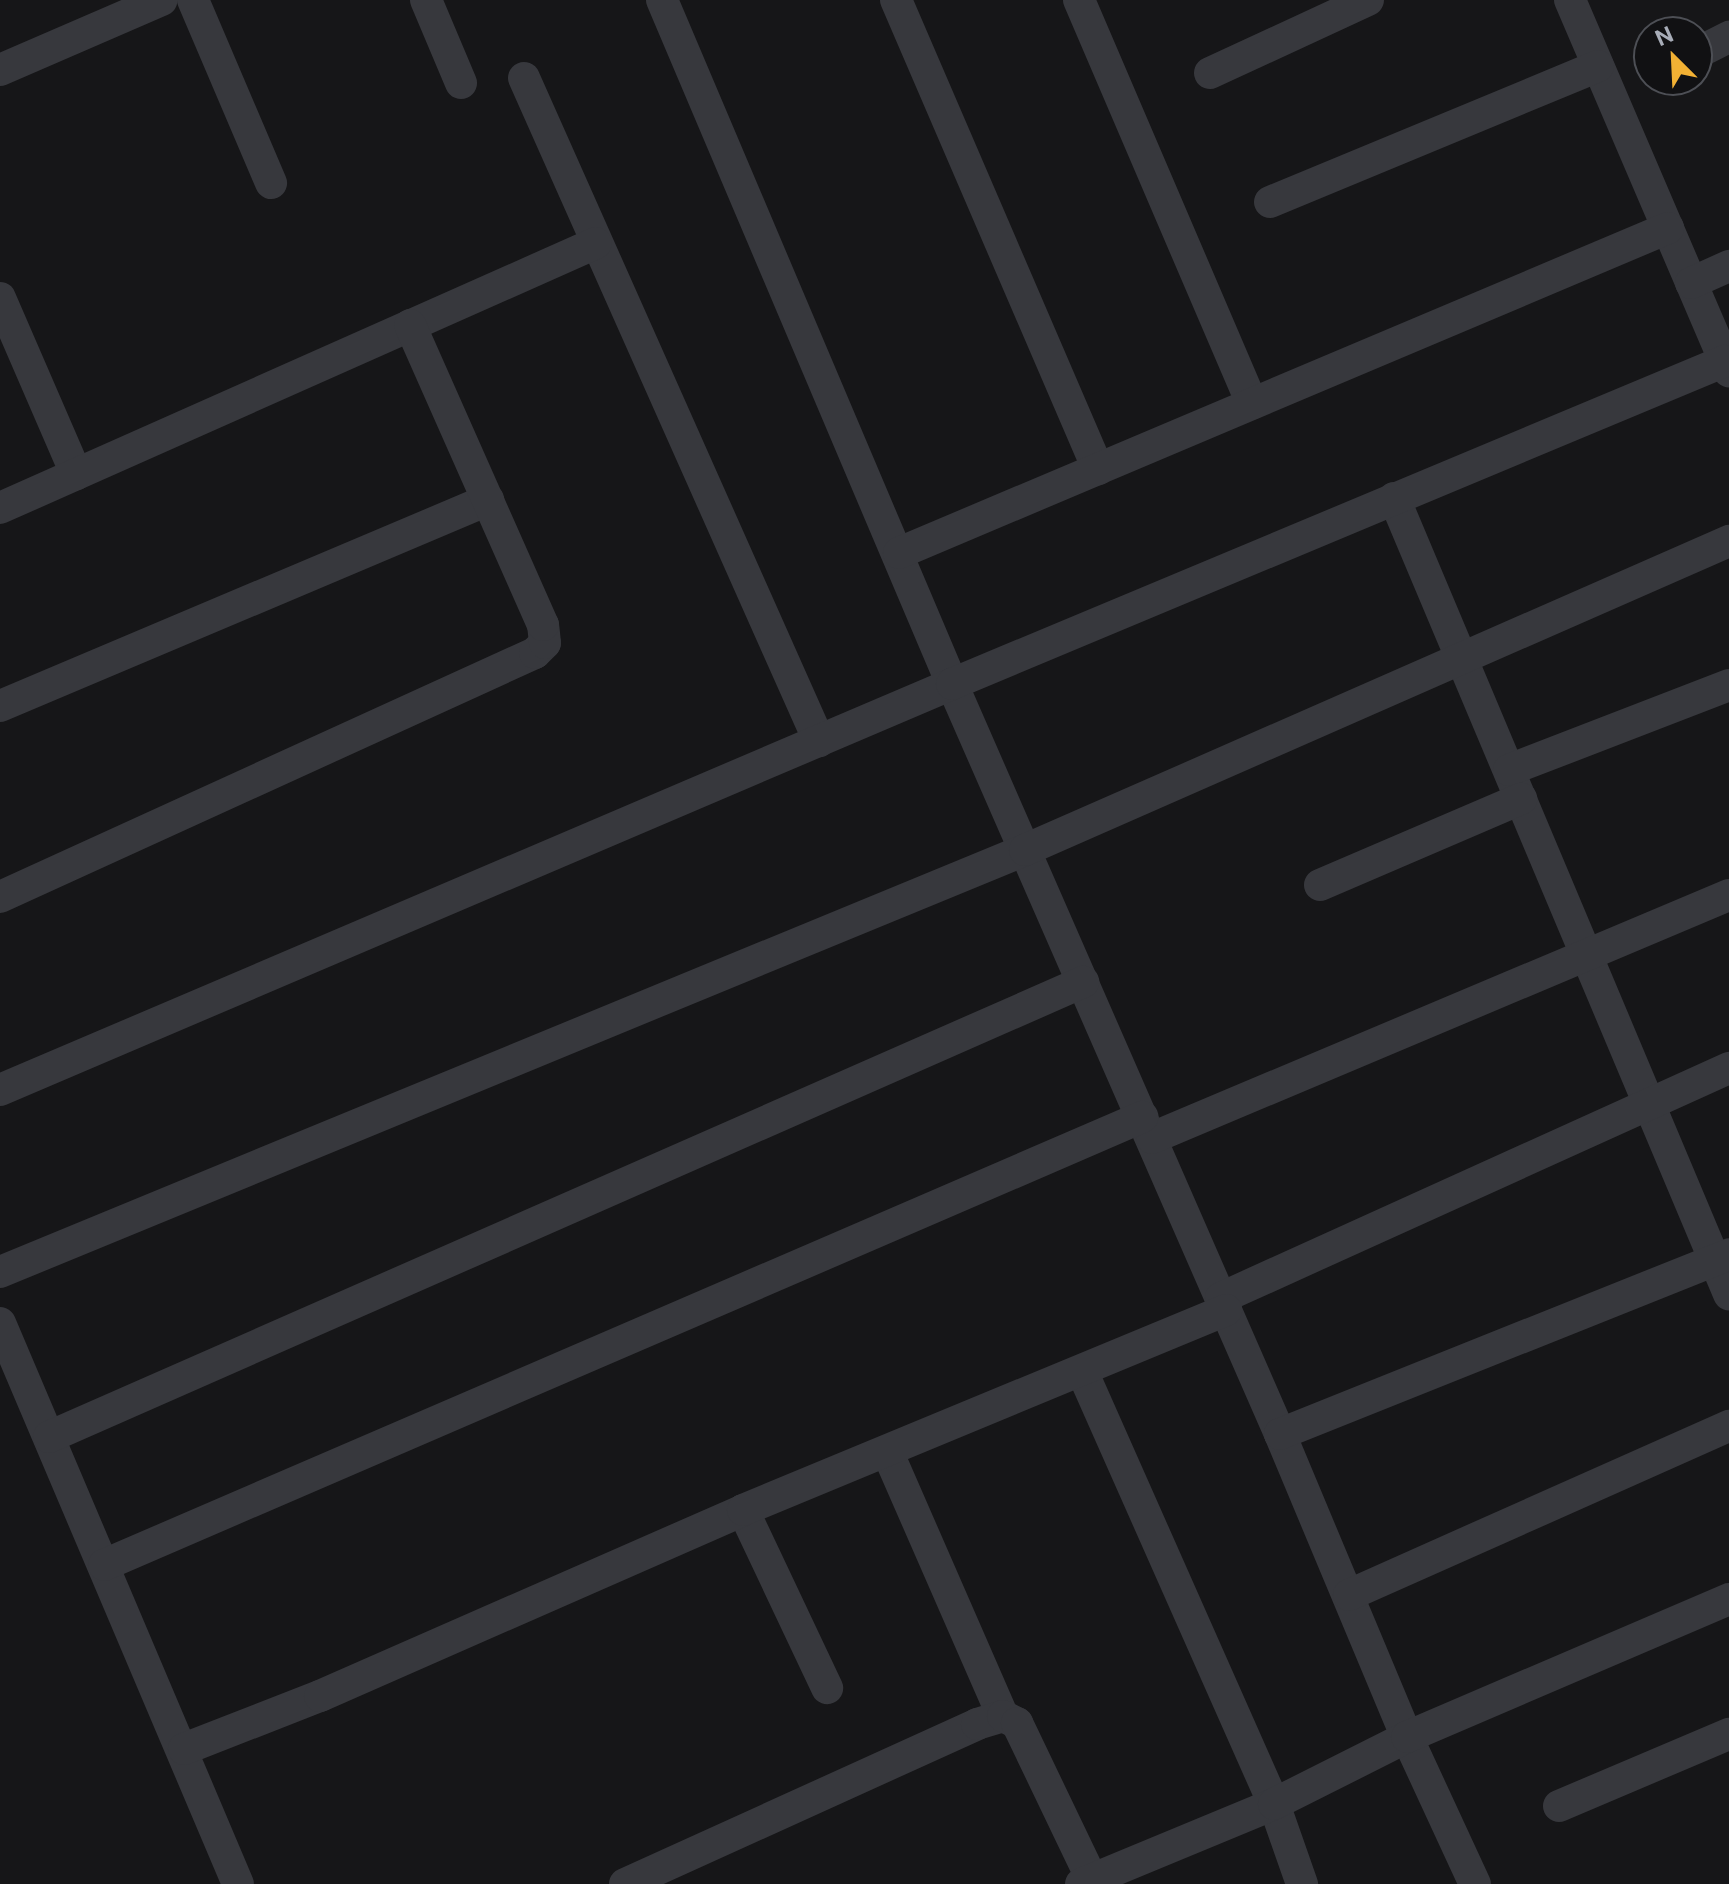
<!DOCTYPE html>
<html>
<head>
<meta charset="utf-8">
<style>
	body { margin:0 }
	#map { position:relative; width:1729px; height:1884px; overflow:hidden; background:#161618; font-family:"Public Sans",sans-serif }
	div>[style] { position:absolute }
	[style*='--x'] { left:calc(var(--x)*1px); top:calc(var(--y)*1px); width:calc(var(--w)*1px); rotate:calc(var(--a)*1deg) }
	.minor>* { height:32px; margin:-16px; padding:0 16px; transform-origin:16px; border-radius:16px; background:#37383d }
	span { translate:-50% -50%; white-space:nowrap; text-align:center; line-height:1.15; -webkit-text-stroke:6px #111113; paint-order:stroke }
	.north { position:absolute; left:1633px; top:16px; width:80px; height:80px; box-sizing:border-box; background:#111113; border:2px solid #4d4f55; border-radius:50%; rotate:336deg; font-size:22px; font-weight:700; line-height:32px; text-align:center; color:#a8adb8 }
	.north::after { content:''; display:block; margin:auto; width:28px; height:36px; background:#f2b134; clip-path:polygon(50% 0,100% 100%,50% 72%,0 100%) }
</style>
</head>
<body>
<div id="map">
	<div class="minor">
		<div style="--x:193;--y:0;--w:199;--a:66.9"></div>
		<div style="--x:426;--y:0;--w:90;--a:67.1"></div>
		<div style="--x:662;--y:0;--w:743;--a:67.02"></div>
		<div style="--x:952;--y:684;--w:819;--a:66.38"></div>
		<div style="--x:1280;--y:1434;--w:329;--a:67.3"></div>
		<div style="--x:1407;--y:1737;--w:162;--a:65.2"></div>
		<div style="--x:896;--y:0;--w:511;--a:66.7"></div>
		<div style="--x:1079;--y:0;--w:439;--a:66.8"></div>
		<div style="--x:1570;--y:0;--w:404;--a:66.8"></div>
		<div style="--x:1707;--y:48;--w:25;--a:-27"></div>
		<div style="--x:0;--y:70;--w:176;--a:-23.4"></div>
		<div style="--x:1210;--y:73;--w:174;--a:-24.8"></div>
		<div style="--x:524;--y:78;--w:726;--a:66.01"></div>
		<div style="--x:1270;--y:202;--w:355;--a:-22.5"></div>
		<div style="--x:1691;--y:283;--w:42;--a:-24.1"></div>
		<div style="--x:0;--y:298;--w:192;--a:66.6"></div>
		<div style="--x:1394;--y:498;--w:864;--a:67.18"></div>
		<div style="--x:0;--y:508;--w:652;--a:-23.97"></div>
		<div style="--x:899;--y:553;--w:835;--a:-22.91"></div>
		<div style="--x:0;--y:706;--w:530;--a:-22.89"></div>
		<div style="--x:1509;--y:770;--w:236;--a:-21.1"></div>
		<div style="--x:1320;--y:885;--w:219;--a:-23.2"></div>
		<div style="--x:0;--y:897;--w:588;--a:-24.52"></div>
		<div style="--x:535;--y:653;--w:14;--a:-45"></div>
		<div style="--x:545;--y:643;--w:18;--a:-96"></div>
		<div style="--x:543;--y:625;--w:328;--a:-113.9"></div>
		<div style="--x:0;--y:1090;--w:1035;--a:-23.1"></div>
		<div style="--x:952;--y:684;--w:838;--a:-22.68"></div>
		<div style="--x:1152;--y:1138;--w:626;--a:-22.84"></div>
		<div style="--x:0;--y:1272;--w:1108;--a:-22.38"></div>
		<div style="--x:1025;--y:850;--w:769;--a:-23.7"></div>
		<div style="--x:1221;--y:1298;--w:558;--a:-24.36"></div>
		<div style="--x:0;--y:1323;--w:609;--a:67.01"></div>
		<div style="--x:1082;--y:1371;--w:474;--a:66.1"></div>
		<div style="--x:1274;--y:1804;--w:85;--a:70.7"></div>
		<div style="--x:1280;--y:1434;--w:484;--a:-21.8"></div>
		<div style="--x:49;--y:1437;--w:1130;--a:-23.75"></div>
		<div style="--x:887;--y:1451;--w:289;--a:66.4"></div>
		<div style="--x:743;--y:1510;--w:197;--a:64.7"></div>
		<div style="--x:104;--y:1565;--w:1131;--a:-23.34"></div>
		<div style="--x:1349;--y:1595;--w:416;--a:-24"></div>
		<div style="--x:184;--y:1749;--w:146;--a:-21.3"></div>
		<div style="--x:320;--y:1696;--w:462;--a:-23.7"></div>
		<div style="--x:743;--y:1510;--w:523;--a:-22.49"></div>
		<div style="--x:1559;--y:1806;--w:185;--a:-23"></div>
		<div style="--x:625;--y:1884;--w:387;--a:-24.4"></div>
		<div style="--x:977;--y:1724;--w:27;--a:-17"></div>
		<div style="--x:1003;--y:1716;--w:16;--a:27"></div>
		<div style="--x:1017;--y:1723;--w:178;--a:64.4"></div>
		<div style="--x:1081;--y:1884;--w:209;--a:-22.5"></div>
		<div style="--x:1274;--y:1804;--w:149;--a:-26.7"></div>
		<div style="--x:1407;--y:1737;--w:350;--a:-23.2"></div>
	</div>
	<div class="north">N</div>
</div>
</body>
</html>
